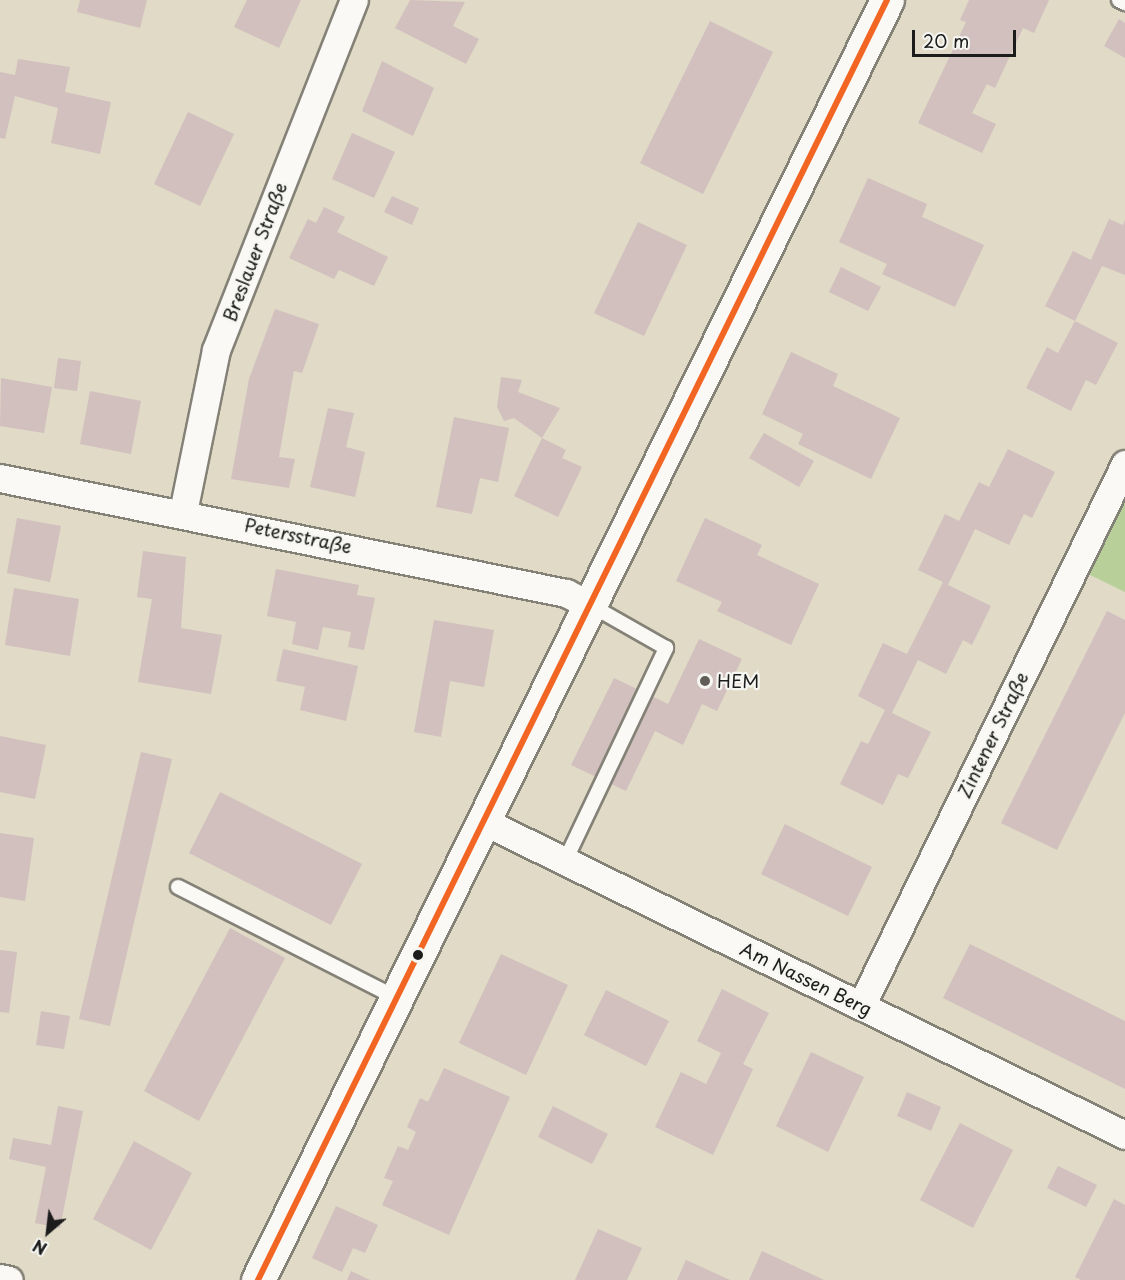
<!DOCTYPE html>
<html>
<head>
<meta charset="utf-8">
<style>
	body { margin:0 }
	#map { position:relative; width:1125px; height:1280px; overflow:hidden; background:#e0dac6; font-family:"Playpen Sans",sans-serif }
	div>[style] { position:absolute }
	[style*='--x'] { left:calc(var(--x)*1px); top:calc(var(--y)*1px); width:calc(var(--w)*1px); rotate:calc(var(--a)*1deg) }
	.green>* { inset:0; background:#b8cf99 }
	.building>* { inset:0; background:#d1c0be }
	.roads { filter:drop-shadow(2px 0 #848177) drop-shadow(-2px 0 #848177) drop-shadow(0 2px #848177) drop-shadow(0 -2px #848177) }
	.service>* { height:14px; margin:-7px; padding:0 7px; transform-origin:7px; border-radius:7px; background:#faf9f6 }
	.minor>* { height:27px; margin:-13.5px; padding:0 13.5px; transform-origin:13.5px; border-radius:13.5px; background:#faf9f6 }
	.tertiary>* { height:33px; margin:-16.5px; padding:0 16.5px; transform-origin:16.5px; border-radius:16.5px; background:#faf9f6 }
	.bus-1>* { height:6px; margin:-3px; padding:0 3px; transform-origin:3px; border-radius:3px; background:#f26522 }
	.dots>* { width:16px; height:16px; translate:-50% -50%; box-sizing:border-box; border:3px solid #f6f6f2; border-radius:50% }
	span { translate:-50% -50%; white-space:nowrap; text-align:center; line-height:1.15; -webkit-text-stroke:4.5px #f6f6f2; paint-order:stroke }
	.street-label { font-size:18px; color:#1c1c1c }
	.poi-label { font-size:18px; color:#1c1c1c }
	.left { translate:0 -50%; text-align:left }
	.north { position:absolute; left:18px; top:1202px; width:60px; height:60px; -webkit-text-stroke:4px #f6f6f2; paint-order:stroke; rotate:208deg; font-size:16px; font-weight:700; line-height:24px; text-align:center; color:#1c1c1c }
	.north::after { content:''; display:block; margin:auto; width:21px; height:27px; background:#1c1c1c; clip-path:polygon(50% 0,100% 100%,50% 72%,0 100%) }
	.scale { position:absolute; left:912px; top:30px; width:104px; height:27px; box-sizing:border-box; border:3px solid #1c1c1c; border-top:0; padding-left:8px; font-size:18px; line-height:21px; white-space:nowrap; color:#1c1c1c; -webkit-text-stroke:4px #f6f6f2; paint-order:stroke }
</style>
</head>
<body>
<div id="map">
	<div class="green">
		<div style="clip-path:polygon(1125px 481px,1125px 592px,1080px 570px)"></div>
	</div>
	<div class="building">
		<div style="clip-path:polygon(80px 0,147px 0,140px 28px,77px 12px)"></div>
		<div style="clip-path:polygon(247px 0,301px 0,279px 48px,234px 27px)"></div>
		<div style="clip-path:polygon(410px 0,465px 2px,453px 26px,479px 39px,466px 64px,395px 28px)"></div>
		<div style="clip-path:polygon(969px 0,1049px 0,1034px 33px,1023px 28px,995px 88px,987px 84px,972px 113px,996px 124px,982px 153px,918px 123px,966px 22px,960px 20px)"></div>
		<div style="clip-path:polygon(1119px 19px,1125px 23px,1125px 58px,1104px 46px)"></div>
		<div style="clip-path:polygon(710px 21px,773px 52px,703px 194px,640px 163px)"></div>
		<div style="clip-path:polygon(18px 59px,70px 67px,65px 92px,111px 102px,100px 154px,51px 143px,58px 108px,15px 96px,5px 139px,0 138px,0 72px,15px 75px)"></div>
		<div style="clip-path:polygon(382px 61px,434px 88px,413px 136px,362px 111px)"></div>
		<div style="clip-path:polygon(188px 112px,234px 134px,200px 206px,154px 184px)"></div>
		<div style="clip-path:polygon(352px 133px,395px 152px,374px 198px,332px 179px)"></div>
		<div style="clip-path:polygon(868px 178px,927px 204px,922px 217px,984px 245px,955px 307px,882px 274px,887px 264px,839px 242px)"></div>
		<div style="clip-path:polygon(392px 196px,419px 208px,412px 225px,384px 212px)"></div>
		<div style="clip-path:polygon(324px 207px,345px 217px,337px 232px,388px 257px,374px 286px,339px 270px,334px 279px,289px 258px,308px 219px,316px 223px)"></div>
		<div style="clip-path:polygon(1109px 219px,1123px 225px,1125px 220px,1125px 275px,1102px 266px,1075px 321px,1045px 306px,1073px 251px,1091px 260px)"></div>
		<div style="clip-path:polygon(638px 222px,687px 245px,644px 336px,594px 313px)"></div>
		<div style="clip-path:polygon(841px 267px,881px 287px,868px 311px,829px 292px)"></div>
		<div style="clip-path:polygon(275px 309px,319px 324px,302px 373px,294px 371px,291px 387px,279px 457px,295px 459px,289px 488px,231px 479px,249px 379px)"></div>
		<div style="clip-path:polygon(1075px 321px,1118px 343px,1096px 385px,1086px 380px,1071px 411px,1026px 388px,1047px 347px,1058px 353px)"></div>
		<div style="clip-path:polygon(791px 352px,838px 374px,833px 386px,900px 418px,871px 479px,798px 444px,803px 434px,762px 414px)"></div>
		<div style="clip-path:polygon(58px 358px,81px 361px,77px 391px,54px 388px)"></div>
		<div style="clip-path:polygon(501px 377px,522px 380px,518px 392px,560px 408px,542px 438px,514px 418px,504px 421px,497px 407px)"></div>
		<div style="clip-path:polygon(1px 378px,52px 387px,44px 433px,0 426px)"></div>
		<div style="clip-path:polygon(90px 391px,141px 401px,131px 454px,80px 444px)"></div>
		<div style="clip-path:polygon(328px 408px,354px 413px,346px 447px,365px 452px,355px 497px,310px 487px)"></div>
		<div style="clip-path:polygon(454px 417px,509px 428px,498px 482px,480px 478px,472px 514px,436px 507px)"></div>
		<div style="clip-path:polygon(764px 433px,814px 461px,799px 487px,749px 458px)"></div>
		<div style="clip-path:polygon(542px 438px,566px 450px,562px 458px,582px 467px,558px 517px,514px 496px)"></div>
		<div style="clip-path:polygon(1008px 449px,1055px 472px,1032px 518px,1024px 514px,1009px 545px,975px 529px,948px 585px,991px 606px,972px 645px,963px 640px,946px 674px,918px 660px,892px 713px,931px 732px,908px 778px,898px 774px,883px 805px,840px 784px,861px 741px,868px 744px,885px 710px,858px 696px,883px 643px,907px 654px,943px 582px,918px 570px,945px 514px,959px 521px,979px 482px,989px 487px)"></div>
		<div style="clip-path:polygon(17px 518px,61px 526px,50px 582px,7px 573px)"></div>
		<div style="clip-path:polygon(705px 518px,762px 545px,757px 555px,819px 584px,791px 645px,717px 611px,722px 602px,676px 581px)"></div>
		<div style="clip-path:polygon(143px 551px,186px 557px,181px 628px,222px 635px,211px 694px,138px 682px,152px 599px,137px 597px)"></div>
		<div style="clip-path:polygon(276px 569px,359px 585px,357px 595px,375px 598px,364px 650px,348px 647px,351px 632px,323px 627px,318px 650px,292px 644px,296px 622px,267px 616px)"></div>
		<div style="clip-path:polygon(14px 588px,79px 599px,70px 656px,5px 645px)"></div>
		<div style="clip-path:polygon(1107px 611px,1125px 620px,1125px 713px,1057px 850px,1001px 823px)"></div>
		<div style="clip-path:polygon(434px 620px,494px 630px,484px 687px,450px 681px,441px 737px,414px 732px)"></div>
		<div style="clip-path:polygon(699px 639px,742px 659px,717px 711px,702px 704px,683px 745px,655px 731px,626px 791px,571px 765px,614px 678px,668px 704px)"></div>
		<div style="clip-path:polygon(283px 649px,358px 666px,346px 721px,300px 710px,305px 687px,276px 681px)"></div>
		<div style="clip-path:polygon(0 736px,46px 745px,35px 799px,0 792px)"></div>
		<div style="clip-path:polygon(141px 752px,172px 759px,110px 1026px,79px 1019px)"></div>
		<div style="clip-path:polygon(220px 792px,362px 864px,331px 925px,189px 853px)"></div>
		<div style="clip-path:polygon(785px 824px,872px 867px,848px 916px,761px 874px)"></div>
		<div style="clip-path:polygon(0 833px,34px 838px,25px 901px,0 897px)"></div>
		<div style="clip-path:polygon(230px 928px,285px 958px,199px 1121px,144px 1091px)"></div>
		<div style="clip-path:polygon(970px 944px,1125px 1021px,1125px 1089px,943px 998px)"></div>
		<div style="clip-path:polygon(0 950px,17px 952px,9px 1013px,0 1012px)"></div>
		<div style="clip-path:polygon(501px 954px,568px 985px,526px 1075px,459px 1043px)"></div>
		<div style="clip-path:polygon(722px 989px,769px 1013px,743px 1064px,753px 1069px,713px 1155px,655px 1127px,681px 1072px,706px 1084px,721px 1053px,697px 1041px)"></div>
		<div style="clip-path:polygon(606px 990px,669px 1021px,646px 1066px,584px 1035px)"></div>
		<div style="clip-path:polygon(41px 1011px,70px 1016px,64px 1049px,36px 1045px)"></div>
		<div style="clip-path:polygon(811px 1052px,864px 1077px,828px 1152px,776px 1126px)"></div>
		<div style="clip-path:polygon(444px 1068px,510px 1097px,449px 1235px,382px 1205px,393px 1181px,384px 1178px,398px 1146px,408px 1150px,416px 1132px,407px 1127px,420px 1098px,428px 1102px)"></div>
		<div style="clip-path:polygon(907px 1092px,941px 1107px,931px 1131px,897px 1116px)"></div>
		<div style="clip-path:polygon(58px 1106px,83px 1111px,60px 1228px,35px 1223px,46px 1167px,9px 1159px,13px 1138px,51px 1145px)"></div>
		<div style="clip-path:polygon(553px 1106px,608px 1134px,592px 1164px,538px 1137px)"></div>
		<div style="clip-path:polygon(960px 1123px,1013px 1150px,973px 1228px,920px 1200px)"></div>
		<div style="clip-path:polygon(134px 1141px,192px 1173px,151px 1250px,93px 1219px)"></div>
		<div style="clip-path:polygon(1058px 1166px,1097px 1185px,1086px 1207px,1047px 1188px)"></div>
		<div style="clip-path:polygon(1114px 1199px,1125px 1205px,1125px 1280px,1081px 1280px,1075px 1277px)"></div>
		<div style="clip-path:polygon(336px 1206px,378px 1225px,365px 1253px,353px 1248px,342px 1272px,312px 1258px)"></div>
		<div style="clip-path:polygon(598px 1229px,642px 1248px,627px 1280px,575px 1280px)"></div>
		<div style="clip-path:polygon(762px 1251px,824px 1280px,749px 1280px)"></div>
		<div style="clip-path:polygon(686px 1260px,730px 1280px,677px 1280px)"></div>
		<div style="clip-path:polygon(351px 1271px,370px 1280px,347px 1280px)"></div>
	</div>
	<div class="roads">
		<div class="service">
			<div style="--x:1119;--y:0;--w:7;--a:27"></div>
			<div style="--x:565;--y:861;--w:236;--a:-64.6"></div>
			<div style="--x:666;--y:648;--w:85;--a:-150.4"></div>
			<div style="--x:178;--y:887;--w:246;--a:26.9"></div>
		</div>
		<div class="minor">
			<div style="--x:0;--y:478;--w:578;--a:11.49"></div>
			<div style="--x:566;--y:593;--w:29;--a:27"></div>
			<div style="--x:183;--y:512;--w:165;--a:-78.5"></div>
			<div style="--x:216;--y:350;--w:376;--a:-68.5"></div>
			<div style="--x:487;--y:823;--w:710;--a:26.06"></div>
			<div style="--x:861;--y:1006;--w:603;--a:-64.03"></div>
			<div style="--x:0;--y:1278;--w:9;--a:13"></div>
		</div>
		<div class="tertiary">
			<div style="--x:258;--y:1280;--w:1426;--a:-63.83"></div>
		</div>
	</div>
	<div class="bus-1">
		<div style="--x:258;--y:1280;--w:1426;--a:-63.83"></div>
	</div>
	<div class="dots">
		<div style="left:705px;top:681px;background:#615e58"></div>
		<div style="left:418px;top:955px;background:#1c1c1c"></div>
	</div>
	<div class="street-label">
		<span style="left:255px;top:252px;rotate:-69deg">Breslauer Straße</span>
		<span style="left:298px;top:536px;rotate:12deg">Petersstraße</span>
		<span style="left:993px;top:735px;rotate:-64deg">Zintener Straße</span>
		<span style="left:806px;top:979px;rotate:26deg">Am Nassen Berg</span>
	</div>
	<div class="poi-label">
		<span class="left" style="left:717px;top:681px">HEM</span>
	</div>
	<div class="north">N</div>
	<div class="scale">20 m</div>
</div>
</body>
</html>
